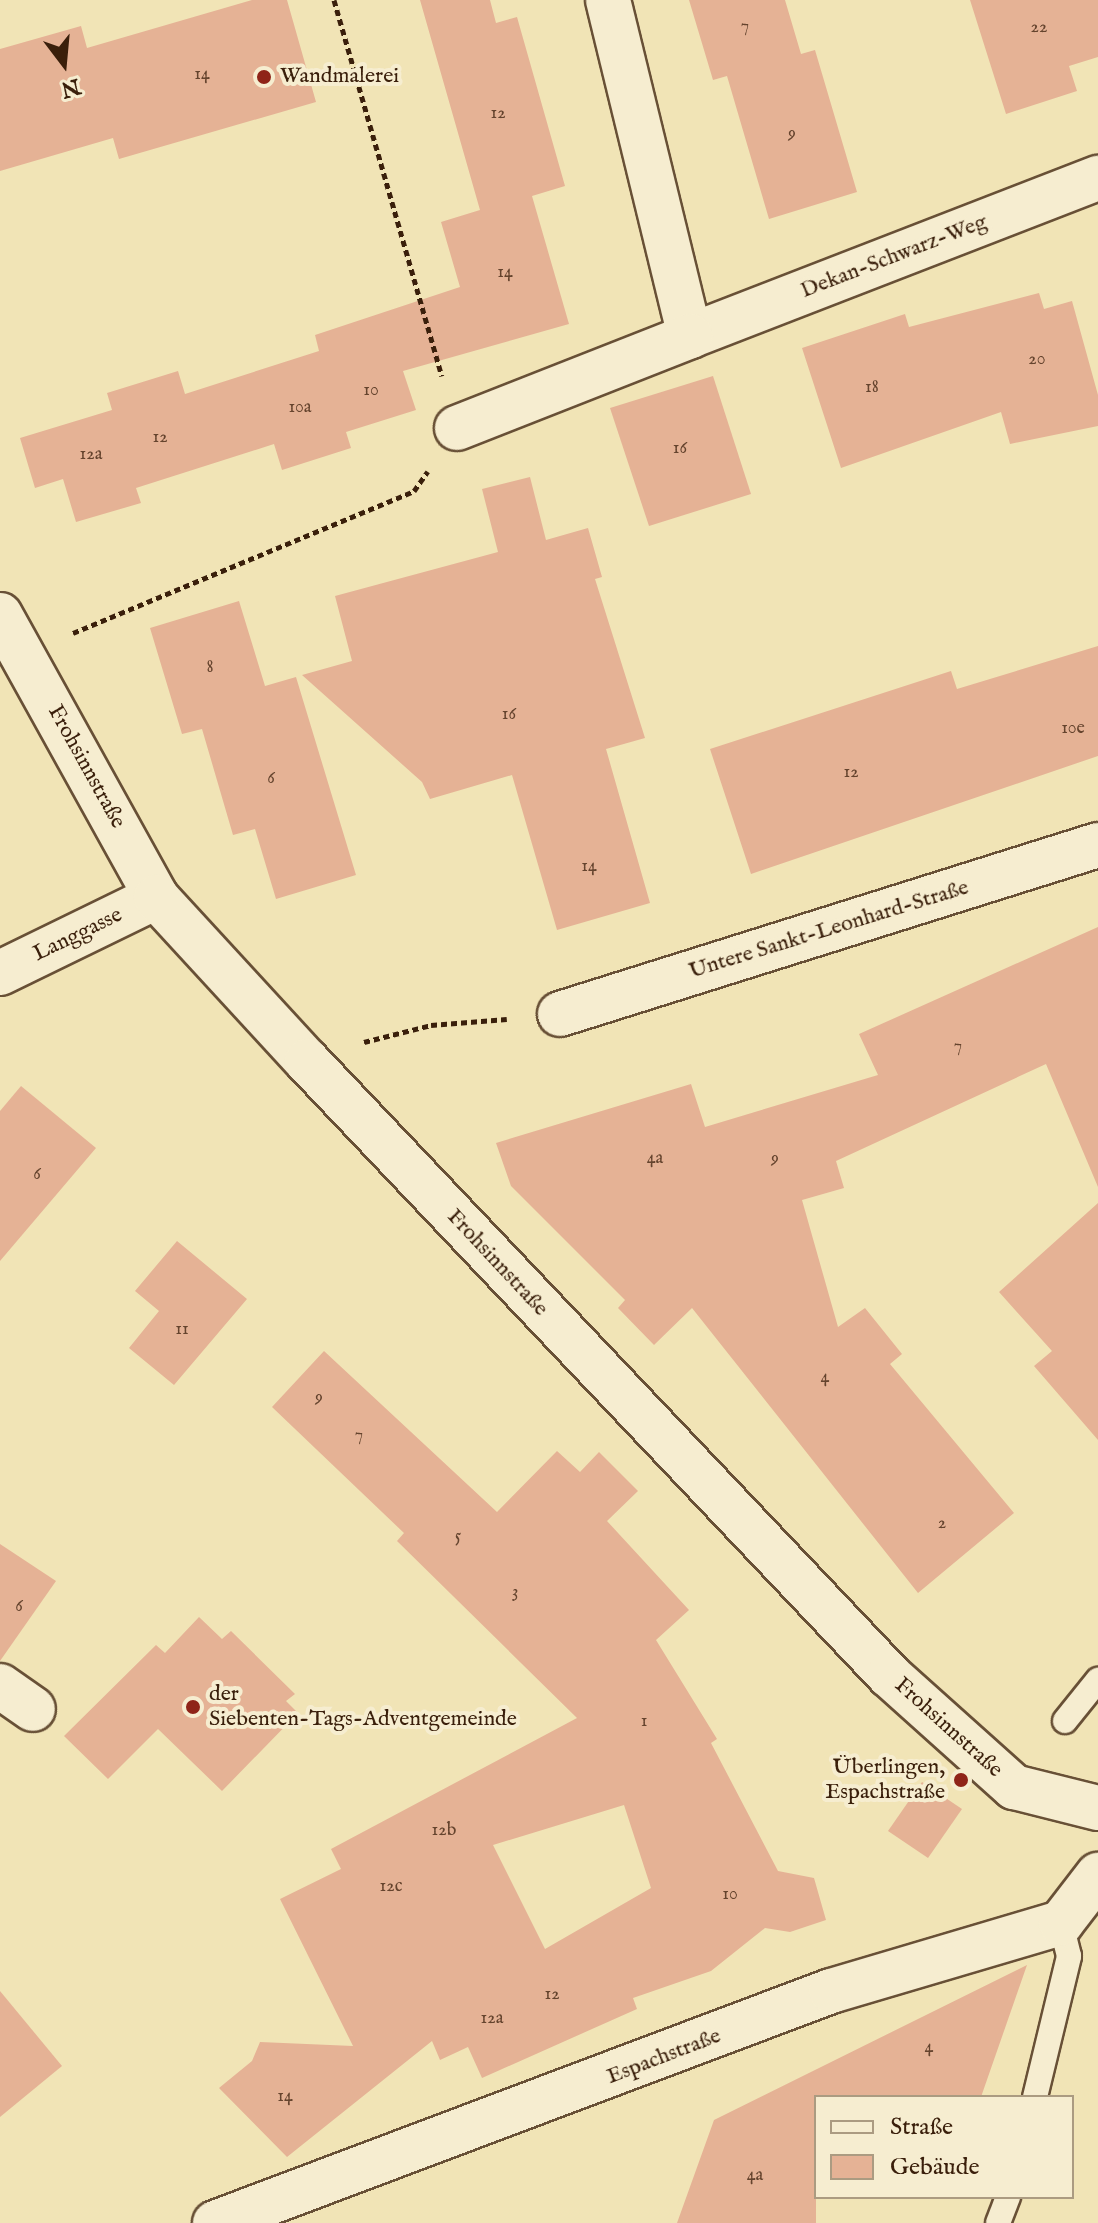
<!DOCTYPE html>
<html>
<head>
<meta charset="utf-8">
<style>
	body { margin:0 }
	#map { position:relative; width:1098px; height:2223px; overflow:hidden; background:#f1e4b6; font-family:"IM FELL English",serif }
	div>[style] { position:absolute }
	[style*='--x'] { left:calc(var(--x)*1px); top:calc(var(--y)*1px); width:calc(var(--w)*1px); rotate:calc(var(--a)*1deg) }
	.building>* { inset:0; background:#e5b295 }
	.path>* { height:5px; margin-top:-2.5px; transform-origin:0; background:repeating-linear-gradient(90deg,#3a1f0b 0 6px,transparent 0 10px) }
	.roads { filter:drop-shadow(2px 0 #685036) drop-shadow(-2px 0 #685036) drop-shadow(0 2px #685036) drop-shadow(0 -2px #685036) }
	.service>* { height:24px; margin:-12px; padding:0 12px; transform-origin:12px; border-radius:12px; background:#f6edd0 }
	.minor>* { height:44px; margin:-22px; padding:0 22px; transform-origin:22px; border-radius:22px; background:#f6edd0 }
	.tertiary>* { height:44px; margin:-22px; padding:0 22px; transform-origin:22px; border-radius:22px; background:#f6edd0 }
	.dots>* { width:22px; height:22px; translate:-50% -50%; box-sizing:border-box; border:4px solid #f6edd0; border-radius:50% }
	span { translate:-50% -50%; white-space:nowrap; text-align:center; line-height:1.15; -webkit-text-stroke:8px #f6edd0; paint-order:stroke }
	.number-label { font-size:18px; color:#65442e }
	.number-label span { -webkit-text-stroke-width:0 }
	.poi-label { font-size:22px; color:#3a1f0b }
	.left { translate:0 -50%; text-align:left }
	.right { translate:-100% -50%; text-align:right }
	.street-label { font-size:22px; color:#3a1f0b }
	.legend { position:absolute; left:814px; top:2095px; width:260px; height:104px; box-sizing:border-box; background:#f6edd0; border:2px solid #ab9b81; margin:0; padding:10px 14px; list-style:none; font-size:24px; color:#3a1f0b }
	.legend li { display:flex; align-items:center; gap:16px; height:40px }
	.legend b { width:40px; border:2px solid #ab9b81 }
	.north { position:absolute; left:24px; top:24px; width:80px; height:80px; -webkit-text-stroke:6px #f6edd0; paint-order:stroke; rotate:164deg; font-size:22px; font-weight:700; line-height:32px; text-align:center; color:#3a1f0b }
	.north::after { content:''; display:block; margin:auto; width:28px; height:36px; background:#3a1f0b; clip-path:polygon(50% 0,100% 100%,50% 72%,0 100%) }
</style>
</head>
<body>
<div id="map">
	<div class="building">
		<div style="clip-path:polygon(252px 0,287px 0,316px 102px,119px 159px,113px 138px,0 171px,0 49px,81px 26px,87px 48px)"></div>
		<div style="clip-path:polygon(420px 0,490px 0,496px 23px,517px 17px,565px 186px,532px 196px,569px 324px,403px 371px,416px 410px,346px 432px,351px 448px,282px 470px,274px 444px,136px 488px,141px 503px,76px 522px,63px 479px,35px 488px,20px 438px,112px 410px,107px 393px,178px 371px,185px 394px,319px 351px,315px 335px,460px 287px,441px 222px,480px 210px)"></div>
		<div style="clip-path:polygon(689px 0,785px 0,801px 54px,815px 50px,857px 192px,769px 219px,727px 76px,713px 80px)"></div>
		<div style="clip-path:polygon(970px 0,1098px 0,1098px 57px,1069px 66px,1077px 91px,1006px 114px)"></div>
		<div style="clip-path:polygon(1039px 293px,1044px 309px,1072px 301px,1098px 395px,1098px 426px,1010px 444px,1001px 412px,841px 468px,802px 348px,905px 314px,909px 327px)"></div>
		<div style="clip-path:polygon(713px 376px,751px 494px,649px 526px,610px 408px)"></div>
		<div style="clip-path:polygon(530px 477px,546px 540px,588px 528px,602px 577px,595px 579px,645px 738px,606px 749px,650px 903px,557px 930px,512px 775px,430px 799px,422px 782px,302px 675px,352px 661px,335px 596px,498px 552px,482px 489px)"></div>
		<div style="clip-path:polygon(239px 601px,265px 686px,296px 677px,356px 875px,276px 899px,255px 829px,233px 835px,202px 729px,182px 734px,150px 628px)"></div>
		<div style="clip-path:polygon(1098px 646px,1098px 756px,751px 874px,710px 749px,951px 671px,957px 689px)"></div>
		<div style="clip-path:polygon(1098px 927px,1098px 1187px,1046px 1064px,836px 1161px,844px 1188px,802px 1200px,838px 1327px,865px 1308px,902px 1354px,890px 1364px,1014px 1513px,918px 1593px,692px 1308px,654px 1345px,618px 1308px,625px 1300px,511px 1186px,496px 1143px,691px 1084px,705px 1127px,878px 1075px,859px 1034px)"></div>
		<div style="clip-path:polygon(21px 1086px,96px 1148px,0 1261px,0 1111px)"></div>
		<div style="clip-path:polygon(1098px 1203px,1098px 1440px,1034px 1366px,1052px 1351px,999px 1292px)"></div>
		<div style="clip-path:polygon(177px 1241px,247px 1299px,174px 1385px,129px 1348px,159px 1311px,135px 1291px)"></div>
		<div style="clip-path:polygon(evenodd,324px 1351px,497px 1512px,557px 1451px,580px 1472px,599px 1452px,638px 1491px,607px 1521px,689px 1610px,656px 1640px,717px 1739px,711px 1743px,778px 1871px,814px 1878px,826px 1920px,790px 1932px,765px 1928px,711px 1971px,633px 1998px,637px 2009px,482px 2078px,468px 2047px,440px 2060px,432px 2041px,287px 2157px,219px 2088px,252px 2061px,260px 2042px,353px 2046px,280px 1899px,341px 1869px,331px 1849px,577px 1718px,397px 1541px,404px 1533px,272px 1407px,324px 1351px,624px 1805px,651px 1888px,545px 1949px,493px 1845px,624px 1805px)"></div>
		<div style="clip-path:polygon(0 1544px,56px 1581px,0 1661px)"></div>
		<div style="clip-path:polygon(199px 1617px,222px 1639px,231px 1631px,295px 1694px,286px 1701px,298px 1713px,222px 1791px,158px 1729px,108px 1779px,64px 1736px,156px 1645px,165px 1653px)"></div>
		<div style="clip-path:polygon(922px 1782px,962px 1809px,928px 1858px,888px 1831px)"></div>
		<div style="clip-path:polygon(1027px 1965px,981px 2097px,816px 2097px,816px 2223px,677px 2223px,714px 2120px)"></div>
		<div style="clip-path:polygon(0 1991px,62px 2066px,0 2117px)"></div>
	</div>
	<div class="path">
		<div style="--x:334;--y:0;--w:391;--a:74"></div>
		<div style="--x:73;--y:633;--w:369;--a:-22.6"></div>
		<div style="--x:414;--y:491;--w:24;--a:-55"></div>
		<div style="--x:364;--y:1042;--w:69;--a:-14.2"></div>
		<div style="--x:431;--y:1025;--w:76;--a:-4.5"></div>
	</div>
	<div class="roads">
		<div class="service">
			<div style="--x:1065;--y:1721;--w:53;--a:-51.2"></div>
			<div style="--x:1035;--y:2097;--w:145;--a:-76.4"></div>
			<div style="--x:1069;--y:1956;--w:34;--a:-104"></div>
			<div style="--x:998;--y:2223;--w:28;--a:-69"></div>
		</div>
		<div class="minor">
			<div style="--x:608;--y:0;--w:346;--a:76.3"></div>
			<div style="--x:690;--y:336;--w:438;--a:-21.2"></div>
			<div style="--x:457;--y:428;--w:251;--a:-21.5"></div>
			<div style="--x:0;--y:973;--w:174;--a:-26"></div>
			<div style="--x:560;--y:1014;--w:564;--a:-17.44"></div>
			<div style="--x:0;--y:1686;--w:40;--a:34.9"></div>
			<div style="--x:215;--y:2223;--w:658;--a:-20.64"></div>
			<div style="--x:831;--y:1991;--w:240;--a:-16.5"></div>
			<div style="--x:1061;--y:1923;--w:61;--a:-52.4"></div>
		</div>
		<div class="tertiary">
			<div style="--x:0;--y:615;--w:322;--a:61"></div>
			<div style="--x:156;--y:897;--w:223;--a:47.4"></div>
			<div style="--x:307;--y:1061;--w:846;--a:46.53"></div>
			<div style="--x:889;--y:1675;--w:168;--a:41.9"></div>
			<div style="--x:1014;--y:1787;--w:87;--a:14"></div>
		</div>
	</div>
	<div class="dots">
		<div style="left:264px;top:77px;background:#8f2418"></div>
		<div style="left:193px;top:1707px;background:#8f2418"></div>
		<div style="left:961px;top:1780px;background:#8f2418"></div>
	</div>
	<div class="number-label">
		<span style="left:745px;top:27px">7</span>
		<span style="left:1039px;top:28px">22</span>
		<span style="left:202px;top:75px">14</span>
		<span style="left:498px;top:114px">12</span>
		<span style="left:792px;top:134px">9</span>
		<span style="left:505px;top:273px">14</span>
		<span style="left:1037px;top:360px">20</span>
		<span style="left:872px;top:388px">18</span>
		<span style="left:371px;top:391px">10</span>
		<span style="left:300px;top:408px">10a</span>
		<span style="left:160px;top:438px">12</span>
		<span style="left:680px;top:449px">16</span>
		<span style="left:91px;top:455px">12a</span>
		<span style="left:210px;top:668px">8</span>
		<span style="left:509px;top:715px">16</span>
		<span style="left:1073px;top:729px">10e</span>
		<span style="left:851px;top:773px">12</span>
		<span style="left:271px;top:779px">6</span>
		<span style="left:589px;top:867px">14</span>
		<span style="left:958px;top:1047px">7</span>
		<span style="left:655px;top:1159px">4a</span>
		<span style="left:775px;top:1159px">9</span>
		<span style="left:37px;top:1175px">6</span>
		<span style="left:182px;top:1330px">11</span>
		<span style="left:825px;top:1378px">4</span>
		<span style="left:319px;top:1398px">9</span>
		<span style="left:359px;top:1436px">7</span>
		<span style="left:942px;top:1524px">2</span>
		<span style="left:458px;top:1537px">5</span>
		<span style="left:515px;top:1593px">3</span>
		<span style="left:19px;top:1607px">6</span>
		<span style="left:644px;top:1722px">1</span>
		<span style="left:444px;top:1831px">12b</span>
		<span style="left:391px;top:1887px">12c</span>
		<span style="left:730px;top:1895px">10</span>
		<span style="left:552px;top:1995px">12</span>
		<span style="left:492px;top:2019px">12a</span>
		<span style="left:929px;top:2048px">4</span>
		<span style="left:285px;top:2097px">14</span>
		<span style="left:755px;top:2176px">4a</span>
	</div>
	<div class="poi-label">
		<span class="left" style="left:280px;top:77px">Wandmalerei</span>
		<span class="left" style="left:209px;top:1707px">der<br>Siebenten-Tags-Adventgemeinde</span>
		<span class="right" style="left:945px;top:1780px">Überlingen,<br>Espachstraße</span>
	</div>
	<div class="street-label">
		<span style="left:894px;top:257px;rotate:-21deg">Dekan-Schwarz-Weg</span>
		<span style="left:86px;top:767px;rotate:61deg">Frohsinnstraße</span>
		<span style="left:829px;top:930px;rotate:-17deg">Untere Sankt-Leonhard-Straße</span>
		<span style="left:78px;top:935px;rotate:-26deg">Langgasse</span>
		<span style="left:497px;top:1263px;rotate:47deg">Frohsinnstraße</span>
		<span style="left:948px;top:1728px;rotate:42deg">Frohsinnstraße</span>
		<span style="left:664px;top:2057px;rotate:-21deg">Espachstraße</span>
	</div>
	<ul class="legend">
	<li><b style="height:10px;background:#f6edd0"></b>Straße</li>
	<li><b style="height:22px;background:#e5b295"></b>Gebäude</li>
	</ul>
	<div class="north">N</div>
</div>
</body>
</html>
